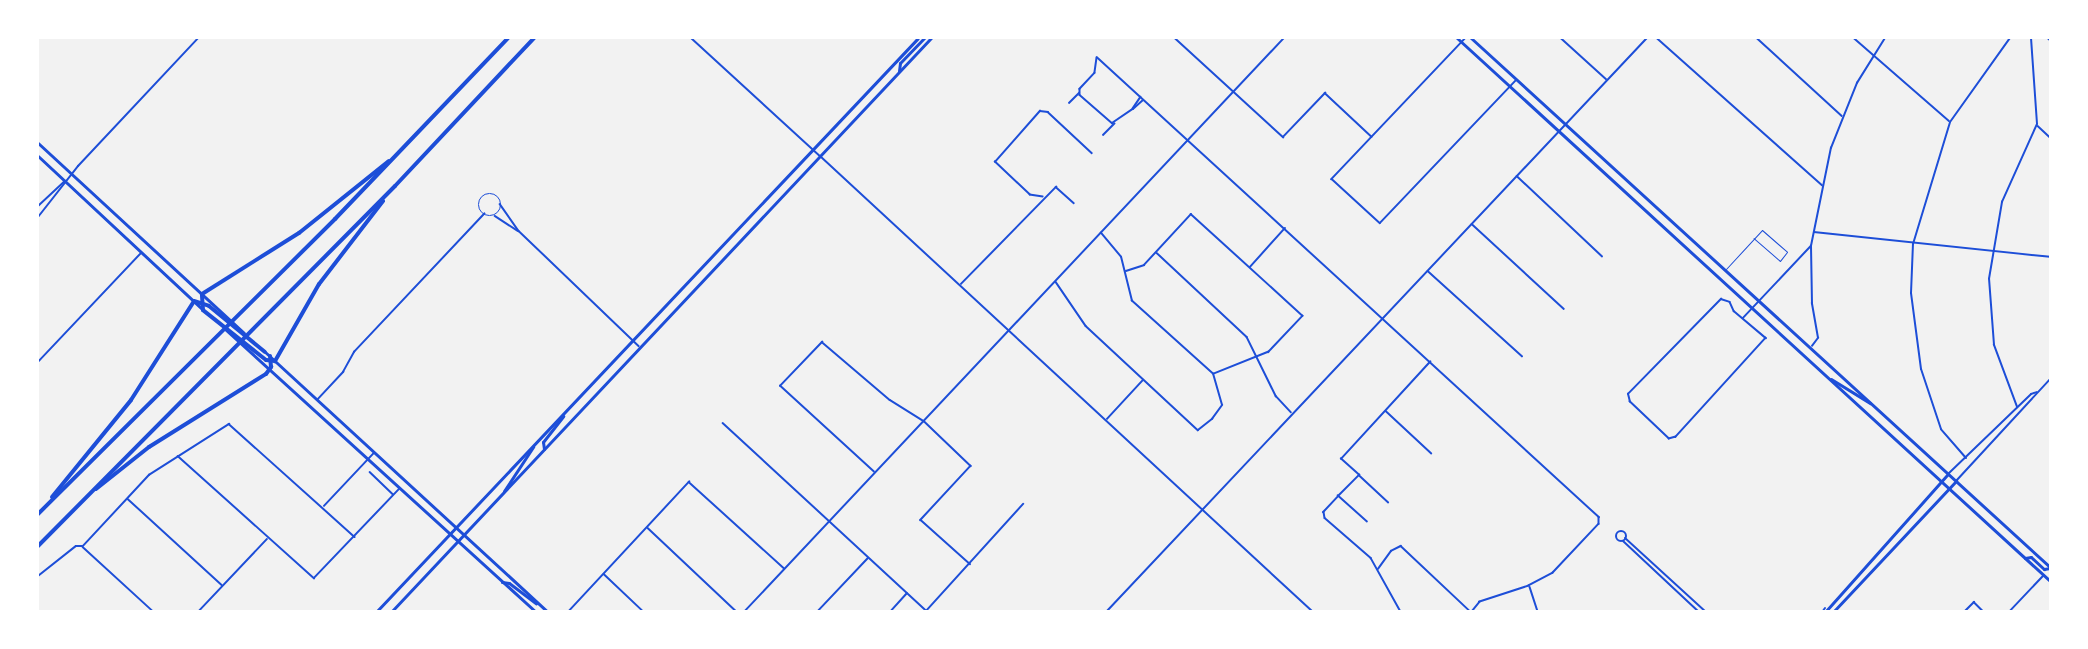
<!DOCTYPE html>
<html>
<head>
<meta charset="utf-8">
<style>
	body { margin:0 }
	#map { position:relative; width:2088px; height:649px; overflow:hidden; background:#f2f2f2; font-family:Rubik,sans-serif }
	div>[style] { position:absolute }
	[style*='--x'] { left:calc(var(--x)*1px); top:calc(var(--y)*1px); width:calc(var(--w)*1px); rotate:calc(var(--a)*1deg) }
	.service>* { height:1px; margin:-0.5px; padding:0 0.5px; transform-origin:0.5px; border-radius:0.5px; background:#1d4ed8 }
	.minor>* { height:1.5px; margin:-0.75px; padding:0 0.75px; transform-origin:0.75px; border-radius:0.75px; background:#1d4ed8 }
	.minor>.ring { margin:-0.75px; padding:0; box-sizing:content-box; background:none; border:1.5px solid #1d4ed8; border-radius:50% }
	.tertiary>* { height:2px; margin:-1px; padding:0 1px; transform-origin:1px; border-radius:1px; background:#1d4ed8 }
	.tertiary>.ring { margin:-1px; padding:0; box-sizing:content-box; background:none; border:2px solid #1d4ed8; border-radius:50% }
	.secondary>* { height:2px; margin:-1px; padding:0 1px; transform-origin:1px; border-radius:1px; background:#1d4ed8 }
	.primary>* { height:3px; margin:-1.5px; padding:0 1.5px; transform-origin:1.5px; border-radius:1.5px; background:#1d4ed8 }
	.motorway>* { height:4px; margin:-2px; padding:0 2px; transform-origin:2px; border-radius:2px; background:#1d4ed8 }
	span { translate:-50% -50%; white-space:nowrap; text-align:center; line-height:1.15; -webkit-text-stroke:6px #fff; paint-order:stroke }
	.frame { position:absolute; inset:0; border:39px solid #fff; pointer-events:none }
</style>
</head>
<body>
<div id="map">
	<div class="service">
		<div style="--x:1726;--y:269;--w:53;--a:-47.3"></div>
		<div style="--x:1762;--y:230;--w:33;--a:41"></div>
		<div style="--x:1787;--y:252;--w:11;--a:128"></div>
		<div style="--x:1780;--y:261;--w:35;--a:-139"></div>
	</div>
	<div class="minor">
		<div style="--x:1175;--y:38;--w:147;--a:42.5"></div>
		<div style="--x:1283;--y:137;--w:61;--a:-46.3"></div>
		<div style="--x:1325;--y:93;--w:64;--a:43.1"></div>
		<div style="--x:1466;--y:38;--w:195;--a:133.5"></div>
		<div style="--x:1332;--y:179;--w:65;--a:42.5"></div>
		<div style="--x:1380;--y:223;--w:197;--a:-46.4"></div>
		<div style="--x:1561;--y:38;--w:61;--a:42.3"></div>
		<div style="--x:1657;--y:38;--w:221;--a:41.7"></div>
		<div style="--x:1757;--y:38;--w:115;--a:42.5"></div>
		<div style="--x:1854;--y:38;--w:126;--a:41.1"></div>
		<div style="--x:2048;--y:38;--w:3;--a:45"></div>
		<div style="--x:1097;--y:57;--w:681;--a:42.5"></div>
		<div style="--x:1599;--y:517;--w:7;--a:90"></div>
		<div style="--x:1599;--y:524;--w:67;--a:133.2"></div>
		<div style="--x:1553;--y:573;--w:27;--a:152"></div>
		<div style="--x:1529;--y:586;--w:52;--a:161.9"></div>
		<div style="--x:1480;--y:602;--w:13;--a:129"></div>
		<div style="--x:1097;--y:58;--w:15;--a:98"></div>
		<div style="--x:1095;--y:73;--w:22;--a:133"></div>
		<div style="--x:1080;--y:89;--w:6;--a:90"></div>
		<div style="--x:1080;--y:95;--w:43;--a:41.2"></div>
		<div style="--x:1112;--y:123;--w:25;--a:-34"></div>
		<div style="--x:1141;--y:97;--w:14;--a:124"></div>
		<div style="--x:1133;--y:109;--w:13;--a:-42"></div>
		<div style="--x:1069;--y:103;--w:14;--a:-45"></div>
		<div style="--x:2038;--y:126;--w:16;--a:43"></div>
		<div style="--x:1103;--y:135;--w:16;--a:-45"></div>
		<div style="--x:1517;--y:176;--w:117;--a:43.3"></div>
		<div class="ring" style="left:479px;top:194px;width:20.5px;height:20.5px"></div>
		<div style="--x:1043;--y:197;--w:13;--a:-171"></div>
		<div style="--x:1030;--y:195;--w:48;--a:-136.7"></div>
		<div style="--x:995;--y:162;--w:68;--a:-48.6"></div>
		<div style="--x:1040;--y:111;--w:8;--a:7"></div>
		<div style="--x:1048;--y:112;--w:60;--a:43"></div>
		<div style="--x:500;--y:204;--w:33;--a:55"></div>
		<div style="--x:519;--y:231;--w:166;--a:43.8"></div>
		<div style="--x:495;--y:216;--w:27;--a:33"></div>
		<div style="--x:1472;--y:224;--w:125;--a:42.7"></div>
		<div style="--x:1814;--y:232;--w:237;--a:6"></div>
		<div style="--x:1157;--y:253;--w:123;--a:43"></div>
		<div style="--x:1247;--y:337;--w:66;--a:63.8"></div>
		<div style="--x:1276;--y:396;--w:22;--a:47"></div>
		<div style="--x:1250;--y:267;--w:52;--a:-48.1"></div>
		<div style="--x:1126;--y:271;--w:19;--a:-18"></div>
		<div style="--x:1144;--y:265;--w:69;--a:-47.3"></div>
		<div style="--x:1191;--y:214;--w:151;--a:42.3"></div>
		<div style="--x:1303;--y:316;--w:50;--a:133.4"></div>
		<div style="--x:1269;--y:352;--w:59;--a:158.2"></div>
		<div style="--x:1428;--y:271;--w:127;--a:42.1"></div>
		<div style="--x:1056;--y:282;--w:53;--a:55.7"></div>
		<div style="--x:1086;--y:326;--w:153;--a:42.9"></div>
		<div style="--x:1198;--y:430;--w:18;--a:-38"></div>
		<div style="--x:1212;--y:419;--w:17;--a:-54"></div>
		<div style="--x:1222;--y:405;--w:32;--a:-106"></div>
		<div style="--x:1213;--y:374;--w:109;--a:-138"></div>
		<div style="--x:1132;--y:301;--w:45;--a:-104"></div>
		<div style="--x:1121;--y:257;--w:31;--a:-130"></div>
		<div style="--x:961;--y:284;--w:136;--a:-45.6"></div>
		<div style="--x:1056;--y:187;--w:24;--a:42"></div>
		<div style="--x:1721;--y:299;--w:9;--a:18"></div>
		<div style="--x:1730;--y:302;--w:10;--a:66"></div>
		<div style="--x:1734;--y:311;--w:42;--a:40.2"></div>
		<div style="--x:1766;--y:338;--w:134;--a:132.3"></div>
		<div style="--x:1676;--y:437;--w:7;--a:164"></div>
		<div style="--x:1669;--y:439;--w:54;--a:-136.5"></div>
		<div style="--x:1630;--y:402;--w:8;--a:-104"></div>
		<div style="--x:1628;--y:394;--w:133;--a:-45.6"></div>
		<div style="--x:1743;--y:318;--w:98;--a:-46.7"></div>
		<div style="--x:1812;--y:346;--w:10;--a:-53"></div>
		<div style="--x:1818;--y:338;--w:35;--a:-100"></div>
		<div style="--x:1812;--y:304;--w:58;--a:-91"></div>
		<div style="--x:1811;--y:246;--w:100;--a:-78.5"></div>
		<div style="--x:1831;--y:148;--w:70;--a:-68.2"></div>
		<div style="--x:1857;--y:83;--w:53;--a:-58.1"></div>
		<div style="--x:38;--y:362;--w:150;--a:-46.6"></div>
		<div style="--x:318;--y:399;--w:37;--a:-47"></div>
		<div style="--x:343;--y:372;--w:23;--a:-61"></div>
		<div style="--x:354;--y:352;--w:190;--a:-46.7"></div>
		<div style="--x:2017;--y:407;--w:66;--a:-110.4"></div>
		<div style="--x:1994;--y:345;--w:66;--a:-94.3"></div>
		<div style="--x:1989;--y:279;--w:78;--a:-80.4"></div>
		<div style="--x:2002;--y:202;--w:85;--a:-65.8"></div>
		<div style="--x:2037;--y:124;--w:86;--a:-94"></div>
		<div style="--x:1386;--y:411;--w:62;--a:43"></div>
		<div style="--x:1107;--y:419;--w:53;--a:-47.3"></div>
		<div style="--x:723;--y:423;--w:279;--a:42.7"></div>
		<div style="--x:178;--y:456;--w:183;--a:41.9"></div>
		<div style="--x:314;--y:578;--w:123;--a:-46.3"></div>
		<div style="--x:370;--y:472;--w:32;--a:44"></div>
		<div style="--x:874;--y:472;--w:127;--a:-137.5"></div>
		<div style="--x:780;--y:386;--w:61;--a:-46.3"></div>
		<div style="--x:822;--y:342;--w:89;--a:40.5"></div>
		<div style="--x:890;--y:400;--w:40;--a:32"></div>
		<div style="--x:924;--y:421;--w:65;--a:43.8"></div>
		<div style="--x:971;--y:466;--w:74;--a:132.8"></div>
		<div style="--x:921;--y:520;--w:66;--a:41.9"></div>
		<div style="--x:1359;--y:475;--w:40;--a:43"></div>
		<div style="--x:1338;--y:497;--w:21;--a:133"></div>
		<div style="--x:1324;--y:512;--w:6;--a:81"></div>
		<div style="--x:1325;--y:518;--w:61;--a:41"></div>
		<div style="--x:1371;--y:558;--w:62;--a:60.9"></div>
		<div style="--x:128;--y:499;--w:127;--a:42.5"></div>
		<div style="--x:324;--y:506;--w:73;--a:-46.7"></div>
		<div style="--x:1367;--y:522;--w:39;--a:-138"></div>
		<div style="--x:1338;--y:496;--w:30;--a:-45"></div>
		<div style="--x:1359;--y:475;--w:24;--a:-138"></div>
		<div style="--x:1341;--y:459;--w:132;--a:-47.5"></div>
		<div style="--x:648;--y:528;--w:122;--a:43.3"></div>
		<div style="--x:83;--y:546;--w:97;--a:-47.1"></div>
		<div style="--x:149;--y:475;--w:95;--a:-32.5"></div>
		<div style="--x:229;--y:424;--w:169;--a:41.9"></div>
		<div style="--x:83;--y:547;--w:96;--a:42.5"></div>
		<div style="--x:1378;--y:569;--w:22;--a:-54"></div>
		<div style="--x:1391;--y:551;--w:11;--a:-27"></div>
		<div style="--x:1401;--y:546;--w:96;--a:43.3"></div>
		<div style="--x:604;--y:574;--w:55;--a:43.5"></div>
		<div style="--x:38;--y:576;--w:48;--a:-38.3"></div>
		<div style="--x:76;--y:546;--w:6;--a:0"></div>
		<div style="--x:1530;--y:587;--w:26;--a:72"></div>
		<div style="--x:38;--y:609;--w:3;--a:90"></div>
		<div style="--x:927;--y:610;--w:143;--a:-47.8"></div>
		<div style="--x:198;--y:612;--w:100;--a:-46.6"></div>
		<div style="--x:568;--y:612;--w:178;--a:-47.1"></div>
		<div style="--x:689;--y:482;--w:128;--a:42.2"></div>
		<div style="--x:744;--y:612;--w:788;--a:-46.75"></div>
		<div style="--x:817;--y:612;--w:74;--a:-46.6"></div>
		<div style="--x:890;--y:612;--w:25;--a:-48"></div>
		<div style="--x:1964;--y:612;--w:14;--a:-45"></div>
		<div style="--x:1974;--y:602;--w:14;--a:45"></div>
		<div style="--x:2009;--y:612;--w:50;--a:-46.6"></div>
	</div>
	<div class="tertiary">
		<div style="--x:820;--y:156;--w:672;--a:42.77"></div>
		<div style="--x:1966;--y:458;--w:38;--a:-131"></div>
		<div style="--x:1941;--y:429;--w:63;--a:-108.4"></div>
		<div style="--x:1921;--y:369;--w:77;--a:-97.5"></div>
		<div style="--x:1911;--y:293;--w:49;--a:-87.7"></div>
		<div style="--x:1913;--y:244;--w:127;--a:-73.1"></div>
		<div style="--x:1950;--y:122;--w:103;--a:-54.5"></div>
		<div class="ring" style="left:1616px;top:531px;width:8px;height:8px"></div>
		<div style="--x:1625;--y:538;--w:110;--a:42.4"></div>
		<div style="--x:1623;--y:541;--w:104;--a:43.1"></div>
	</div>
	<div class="secondary">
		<div style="--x:691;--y:38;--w:175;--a:42.5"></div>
		<div style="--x:38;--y:206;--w:37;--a:-43"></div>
		<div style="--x:38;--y:217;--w:65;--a:-51.9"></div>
		<div style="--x:78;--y:166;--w:175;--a:-46.8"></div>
		<div style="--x:1948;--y:474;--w:115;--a:-43.9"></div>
		<div style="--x:2031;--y:394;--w:6;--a:-18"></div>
		<div style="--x:1956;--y:481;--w:139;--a:-47.3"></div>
		<div style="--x:1106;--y:612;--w:789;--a:-46.7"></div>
		<div style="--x:1822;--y:612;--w:5;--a:-53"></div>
	</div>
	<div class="primary">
		<div style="--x:1457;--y:38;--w:804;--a:42.48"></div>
		<div style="--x:1471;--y:38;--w:784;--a:42.42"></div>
		<div style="--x:899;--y:71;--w:8;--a:-83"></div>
		<div style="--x:900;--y:63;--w:35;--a:-46"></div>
		<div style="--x:38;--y:143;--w:280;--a:42.7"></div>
		<div style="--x:38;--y:156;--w:226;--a:43"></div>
		<div style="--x:226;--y:330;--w:419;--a:42.3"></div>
		<div style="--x:264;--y:351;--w:386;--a:42.6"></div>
		<div style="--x:1831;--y:379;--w:46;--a:31.6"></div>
		<div style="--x:544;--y:449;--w:7;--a:-98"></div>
		<div style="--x:543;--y:442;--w:33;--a:-52"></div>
		<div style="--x:504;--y:491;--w:53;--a:-56.6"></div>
		<div style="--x:2025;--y:558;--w:6;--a:-9"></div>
		<div style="--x:2031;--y:557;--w:18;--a:43"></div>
		<div style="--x:2044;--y:569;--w:6;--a:-9"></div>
		<div style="--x:502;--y:582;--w:7;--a:8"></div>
		<div style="--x:509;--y:583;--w:34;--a:37"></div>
		<div style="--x:376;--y:612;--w:789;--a:-46.64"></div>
		<div style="--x:391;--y:612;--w:788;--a:-46.75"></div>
		<div style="--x:1825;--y:612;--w:185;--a:-48.3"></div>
		<div style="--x:1833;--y:612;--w:180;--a:-46.8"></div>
	</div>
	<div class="motorway">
		<div style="--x:383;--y:201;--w:105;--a:127.6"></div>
		<div style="--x:319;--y:284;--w:89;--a:119.7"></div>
		<div style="--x:275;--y:361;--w:9;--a:-174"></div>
		<div style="--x:266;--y:360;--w:80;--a:-141.6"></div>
		<div style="--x:203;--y:310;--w:16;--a:-94"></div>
		<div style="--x:202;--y:294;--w:115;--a:-32.2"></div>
		<div style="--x:299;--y:233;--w:115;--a:-38.7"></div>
		<div style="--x:96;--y:489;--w:68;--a:-38.4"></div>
		<div style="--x:149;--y:447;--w:138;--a:-32"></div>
		<div style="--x:266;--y:374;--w:9;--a:-54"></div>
		<div style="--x:271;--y:367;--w:11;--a:-95"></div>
		<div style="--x:52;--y:497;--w:125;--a:-50.8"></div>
		<div style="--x:131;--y:400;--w:117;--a:-57.5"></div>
		<div style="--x:194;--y:301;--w:16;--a:18"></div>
		<div style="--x:209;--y:306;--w:72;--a:39.4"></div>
		<div style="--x:38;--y:514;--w:419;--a:-44.8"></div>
		<div style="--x:335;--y:219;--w:250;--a:-46.3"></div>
		<div style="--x:38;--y:546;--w:507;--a:-45.24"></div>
		<div style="--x:395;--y:186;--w:203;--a:-46.8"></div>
	</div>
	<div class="frame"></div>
</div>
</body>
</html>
